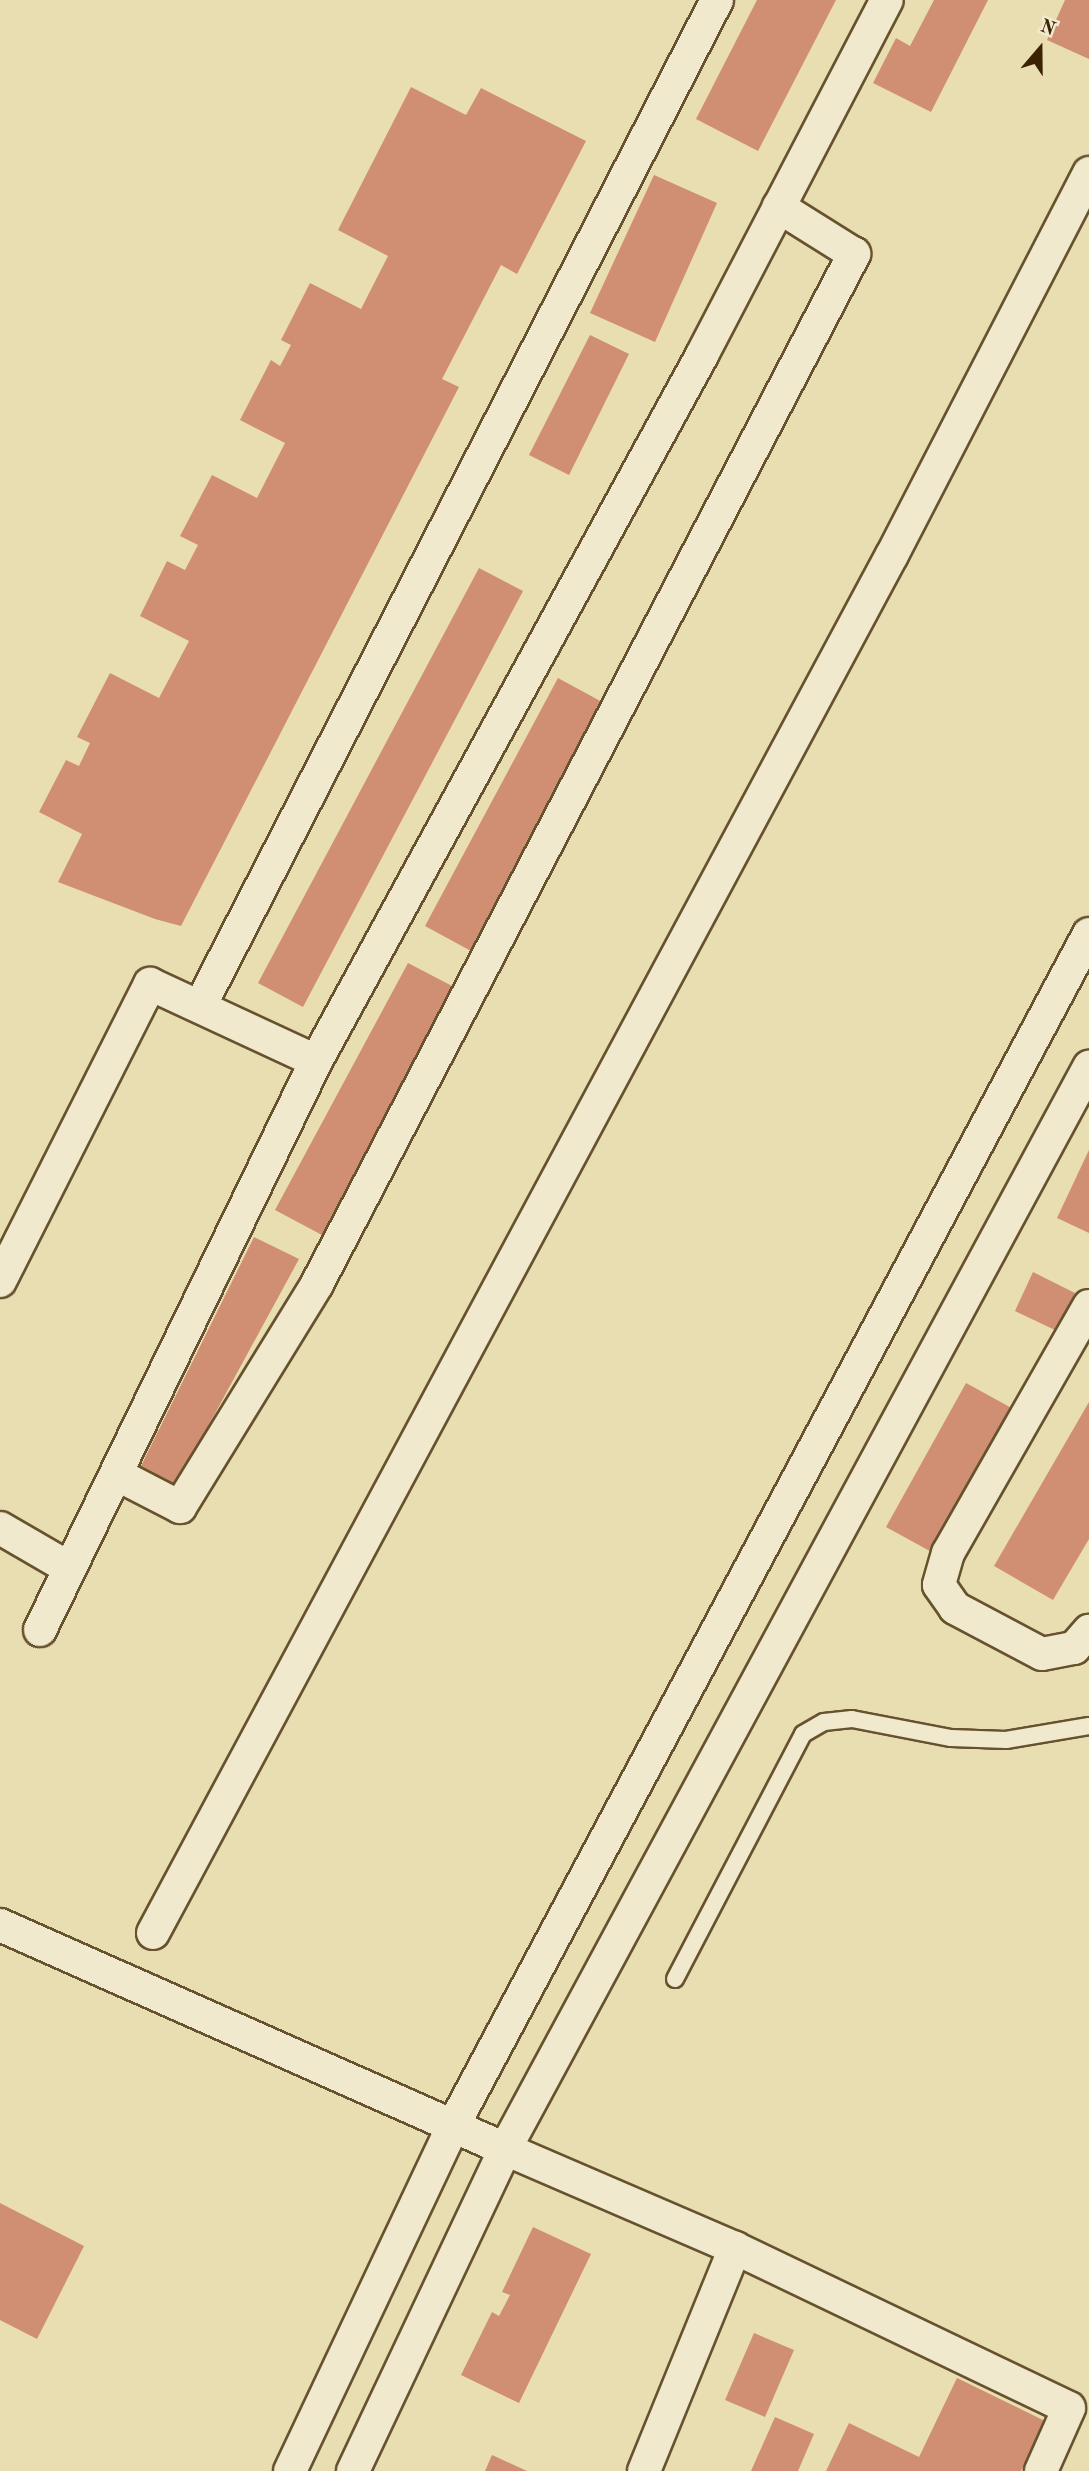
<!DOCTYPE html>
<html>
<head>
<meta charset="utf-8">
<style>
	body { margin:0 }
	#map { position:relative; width:1089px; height:2471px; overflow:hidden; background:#e9ddb2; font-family:"Old Standard TT",serif }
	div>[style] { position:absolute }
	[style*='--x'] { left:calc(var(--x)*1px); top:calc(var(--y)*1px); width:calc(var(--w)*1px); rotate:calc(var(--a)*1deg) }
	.building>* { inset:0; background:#d08f72 }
	.roads { filter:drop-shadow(2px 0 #66522e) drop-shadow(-2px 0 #66522e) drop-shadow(0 2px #66522e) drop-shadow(0 -2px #66522e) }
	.lane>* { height:16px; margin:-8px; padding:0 8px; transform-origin:8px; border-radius:8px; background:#f1e9cd }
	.street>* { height:32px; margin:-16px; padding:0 16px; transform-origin:16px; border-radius:16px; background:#f1e9cd }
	span { translate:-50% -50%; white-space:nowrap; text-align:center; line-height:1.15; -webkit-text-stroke:6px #f1e9cd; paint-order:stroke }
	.north { position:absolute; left:1005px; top:14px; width:70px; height:70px; -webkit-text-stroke:5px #f1e9cd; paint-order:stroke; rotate:20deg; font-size:19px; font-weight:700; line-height:28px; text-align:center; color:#3b2302 }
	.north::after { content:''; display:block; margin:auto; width:24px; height:32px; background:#3b2302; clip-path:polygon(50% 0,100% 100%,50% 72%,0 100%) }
</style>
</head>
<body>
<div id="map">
	<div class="building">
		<div style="clip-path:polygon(757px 0,836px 0,758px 151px,696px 119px)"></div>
		<div style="clip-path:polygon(934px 0,988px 0,931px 112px,873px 83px,896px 38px,910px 46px)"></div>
		<div style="clip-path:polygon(1065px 0,1089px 0,1089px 59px,1047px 40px)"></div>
		<div style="clip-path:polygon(411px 87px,466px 115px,481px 88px,586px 141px,517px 274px,501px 265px,442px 379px,459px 387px,181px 926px,155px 919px,58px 882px,82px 834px,39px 812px,66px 760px,79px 766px,90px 743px,77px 737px,110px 673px,159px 698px,189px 641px,140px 616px,167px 561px,185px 570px,198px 545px,180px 536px,212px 475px,257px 498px,285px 443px,240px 420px,271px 360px,280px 366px,291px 345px,281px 340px,310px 283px,361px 309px,388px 256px,338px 230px)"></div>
		<div style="clip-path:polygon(654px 175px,717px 203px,655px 342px,590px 313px)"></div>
		<div style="clip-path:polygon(590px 335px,629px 354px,569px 475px,529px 455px)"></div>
		<div style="clip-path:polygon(479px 568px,523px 591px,303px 1007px,258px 983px)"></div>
		<div style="clip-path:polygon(558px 678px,604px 703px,471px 951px,425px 926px)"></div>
		<div style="clip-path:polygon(408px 963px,454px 987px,322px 1235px,275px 1210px)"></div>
		<div style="clip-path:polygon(1089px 1150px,1089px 1233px,1057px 1218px)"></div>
		<div style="clip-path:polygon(254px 1237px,299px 1259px,175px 1487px,139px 1470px)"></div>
		<div style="clip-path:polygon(1033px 1272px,1075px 1293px,1057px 1331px,1015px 1311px)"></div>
		<div style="clip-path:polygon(966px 1383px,1017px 1411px,937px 1555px,886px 1527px)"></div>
		<div style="clip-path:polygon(1089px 1402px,1089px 1539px,1053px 1600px,994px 1566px)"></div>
		<div style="clip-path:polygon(0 2203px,84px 2246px,37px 2339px,0 2320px)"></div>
		<div style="clip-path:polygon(533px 2227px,591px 2254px,519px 2403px,461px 2375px,492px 2312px,499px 2316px,510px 2295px,502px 2292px)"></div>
		<div style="clip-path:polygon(754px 2333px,794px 2350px,765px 2417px,725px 2400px)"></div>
		<div style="clip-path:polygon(957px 2378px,1045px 2421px,1021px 2471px,826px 2471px,849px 2423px,919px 2457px)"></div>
		<div style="clip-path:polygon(775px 2417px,814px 2434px,798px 2471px,751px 2471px)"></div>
		<div style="clip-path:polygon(492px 2455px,527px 2471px,485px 2471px)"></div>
	</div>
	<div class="roads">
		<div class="lane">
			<div style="--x:675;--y:1979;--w:276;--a:-62.4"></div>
			<div style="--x:803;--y:1734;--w:24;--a:-30"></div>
			<div style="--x:824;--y:1722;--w:28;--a:-6"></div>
			<div style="--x:852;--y:1719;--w:101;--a:10.9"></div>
			<div style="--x:951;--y:1738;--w:55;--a:2.1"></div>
			<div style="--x:1006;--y:1740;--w:84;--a:-9.6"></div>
		</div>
		<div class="street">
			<div style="--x:200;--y:1006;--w:1131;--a:-62.8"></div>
			<div style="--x:0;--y:1281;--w:333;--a:-63.2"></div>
			<div style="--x:150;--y:984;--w:183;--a:24.9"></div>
			<div style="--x:1089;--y:1306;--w:284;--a:119.7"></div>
			<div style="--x:948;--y:1553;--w:33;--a:106"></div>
			<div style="--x:939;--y:1585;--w:28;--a:55"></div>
			<div style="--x:955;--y:1608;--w:98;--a:27.9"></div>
			<div style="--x:1042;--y:1654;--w:33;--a:-11"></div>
			<div style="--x:1074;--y:1648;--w:23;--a:-49"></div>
			<div style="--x:118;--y:1475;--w:70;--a:27.3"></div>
			<div style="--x:180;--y:1507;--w:262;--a:-58.4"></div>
			<div style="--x:317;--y:1284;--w:1162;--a:-62.46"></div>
			<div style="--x:854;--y:254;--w:89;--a:-147.9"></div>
			<div style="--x:0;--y:1528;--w:80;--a:30.1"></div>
			<div style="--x:40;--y:1630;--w:632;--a:-64.12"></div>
			<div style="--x:316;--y:1061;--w:805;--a:-61.33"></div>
			<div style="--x:702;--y:355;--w:400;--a:-62.5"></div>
			<div style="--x:0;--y:1925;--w:552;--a:23.92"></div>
			<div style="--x:505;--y:2149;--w:1230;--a:-61.64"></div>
			<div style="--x:153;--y:1933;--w:1564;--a:-61.8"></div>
			<div style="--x:892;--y:555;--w:430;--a:-62.7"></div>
			<div style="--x:290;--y:2471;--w:382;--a:-64.7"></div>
			<div style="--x:453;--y:2126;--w:1351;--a:-61.92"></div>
			<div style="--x:353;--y:2471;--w:356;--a:-64.7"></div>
			<div style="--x:505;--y:2149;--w:250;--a:23.3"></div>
			<div style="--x:735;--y:2248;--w:370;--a:25.6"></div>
			<div style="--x:1069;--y:2408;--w:69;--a:114"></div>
			<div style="--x:644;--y:2471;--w:241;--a:-67.8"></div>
		</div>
	</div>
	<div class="north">N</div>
</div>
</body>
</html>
